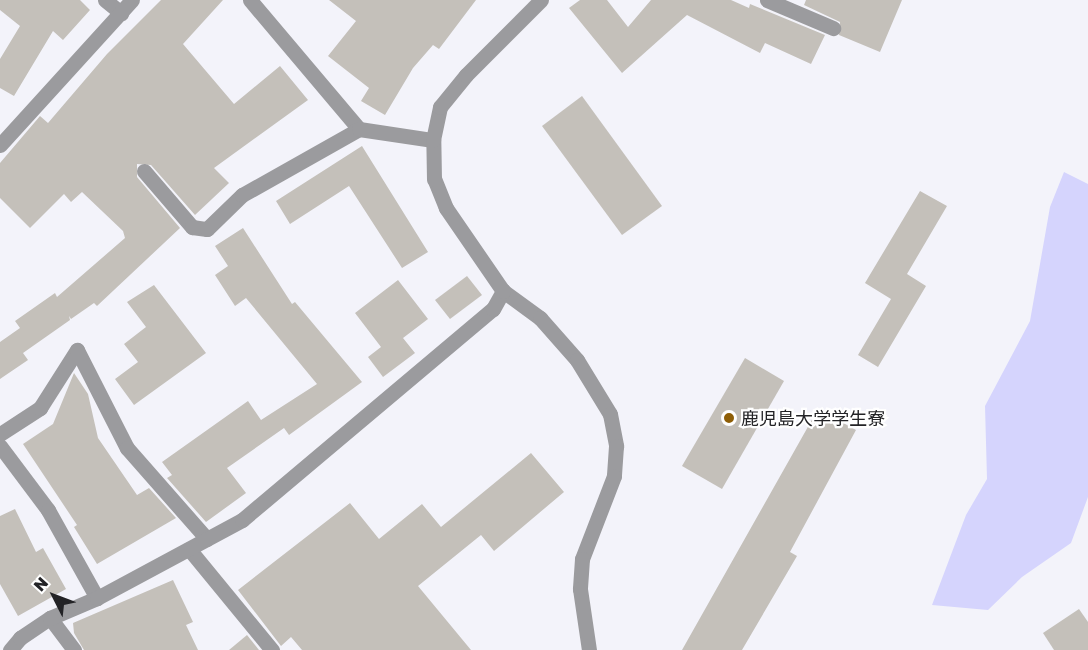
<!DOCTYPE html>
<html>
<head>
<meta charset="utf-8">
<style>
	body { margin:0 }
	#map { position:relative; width:1088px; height:650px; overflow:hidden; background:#f3f3fa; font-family:"Golos Text","Noto Sans JP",sans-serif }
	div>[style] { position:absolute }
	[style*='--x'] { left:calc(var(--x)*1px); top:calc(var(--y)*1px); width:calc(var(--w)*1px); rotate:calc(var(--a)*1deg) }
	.green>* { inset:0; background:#d5d4fd }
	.building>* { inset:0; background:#c4c0ba }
	.minor>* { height:15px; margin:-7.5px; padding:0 7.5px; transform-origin:7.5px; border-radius:7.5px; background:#9b9b9e }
	.dots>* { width:16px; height:16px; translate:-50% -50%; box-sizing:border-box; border:3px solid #fff; border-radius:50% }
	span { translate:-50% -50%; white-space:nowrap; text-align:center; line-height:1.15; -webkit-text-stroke:4.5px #fff; paint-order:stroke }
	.poi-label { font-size:18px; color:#232326 }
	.left { translate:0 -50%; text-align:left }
	.north { position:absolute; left:24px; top:566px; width:60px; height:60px; -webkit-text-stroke:4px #fff; paint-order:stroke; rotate:312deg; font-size:16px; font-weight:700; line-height:24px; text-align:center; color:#232326 }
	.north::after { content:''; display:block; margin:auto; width:21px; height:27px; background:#232326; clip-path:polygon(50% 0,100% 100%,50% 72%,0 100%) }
</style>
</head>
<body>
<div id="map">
	<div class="green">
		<div style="clip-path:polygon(1064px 172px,1088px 184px,1088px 497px,1071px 543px,1022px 577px,988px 610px,932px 605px,966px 515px,987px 479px,985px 406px,1030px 321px,1050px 207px)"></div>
	</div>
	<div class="building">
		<div style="clip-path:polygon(0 0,80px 0,90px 10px,63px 40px,53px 31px,14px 96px,0 88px,0 59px,20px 26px,0 10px)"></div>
		<div style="clip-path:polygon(161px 0,223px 0,183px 44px,234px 104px,280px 66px,308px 100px,214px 168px,229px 183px,195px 215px,151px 165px,137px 164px,137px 177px,180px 228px,97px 306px,94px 303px,71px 319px,69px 316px,70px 320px,23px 353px,28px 360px,0 379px,0 342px,20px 328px,15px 321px,55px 293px,57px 297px,125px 238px,123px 231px,82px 192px,71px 202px,64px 194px,30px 228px,0 198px,0 163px,40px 116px,48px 123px,107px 54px)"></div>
		<div style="clip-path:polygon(329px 0,476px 0,439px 49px,433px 45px,413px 68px,385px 115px,361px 101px,369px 88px,328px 56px,356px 21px)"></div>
		<div style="clip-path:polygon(580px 0,607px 0,628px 27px,651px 0,731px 0,749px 8px,750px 4px,825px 35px,811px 64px,765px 43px,760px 53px,687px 15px,622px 73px,569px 8px)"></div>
		<div style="clip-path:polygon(806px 0,902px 0,880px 52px,839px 35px,840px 22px,804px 5px)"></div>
		<div style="clip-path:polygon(582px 96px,662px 206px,622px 235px,542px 126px)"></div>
		<div style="clip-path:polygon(362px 146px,428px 252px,402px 268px,349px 186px,290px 224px,276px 201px)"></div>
		<div style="clip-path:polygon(920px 191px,947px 206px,907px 274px,926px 286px,878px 367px,858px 355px,891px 299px,865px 283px)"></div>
		<div style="clip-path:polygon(243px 228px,292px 304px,295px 302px,362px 382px,289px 435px,284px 428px,227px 468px,246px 493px,206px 522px,167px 478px,172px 475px,162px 462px,248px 401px,261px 420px,317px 384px,246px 298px,235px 306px,215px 275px,228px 266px,215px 246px)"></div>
		<div style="clip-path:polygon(467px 276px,482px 295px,450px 319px,435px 300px)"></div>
		<div style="clip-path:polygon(398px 280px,428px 319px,403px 338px,415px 353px,383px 377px,368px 357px,381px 347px,355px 313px)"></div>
		<div style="clip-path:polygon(154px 285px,206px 353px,134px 405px,115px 379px,138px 362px,124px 344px,146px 327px,127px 302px)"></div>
		<div style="clip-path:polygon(745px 358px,784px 381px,722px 489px,682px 466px)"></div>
		<div style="clip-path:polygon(74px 373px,88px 394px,98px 438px,137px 495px,149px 488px,176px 518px,97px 564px,74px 527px,77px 525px,23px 444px,53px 424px)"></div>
		<div style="clip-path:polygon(818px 409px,856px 430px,790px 552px,797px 556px,742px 650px,682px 650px)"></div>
		<div style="clip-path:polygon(531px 453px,564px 492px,494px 551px,481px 535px,418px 586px,471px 650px,302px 650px,291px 637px,281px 646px,238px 590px,350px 503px,379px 539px,422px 504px,441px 527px)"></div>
		<div style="clip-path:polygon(15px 509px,36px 552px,43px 548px,66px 589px,18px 616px,0 584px,0 516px)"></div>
		<div style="clip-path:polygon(173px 580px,193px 622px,186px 625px,198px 650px,84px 650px,74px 633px,73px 623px)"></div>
		<div style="clip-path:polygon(1079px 609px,1088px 622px,1088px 650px,1054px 650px,1043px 633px)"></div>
		<div style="clip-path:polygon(247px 635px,259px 650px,229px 650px)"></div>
	</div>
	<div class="minor">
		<div style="--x:105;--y:0;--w:21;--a:39"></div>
		<div style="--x:250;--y:0;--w:169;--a:49.8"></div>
		<div style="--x:767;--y:0;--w:72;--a:23"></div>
		<div style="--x:0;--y:145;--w:196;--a:-47.7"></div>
		<div style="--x:144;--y:171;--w:74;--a:49.4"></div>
		<div style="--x:192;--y:227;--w:15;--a:8"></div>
		<div style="--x:207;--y:229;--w:49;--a:-44.2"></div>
		<div style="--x:242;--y:195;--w:134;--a:-29.4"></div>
		<div style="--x:359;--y:129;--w:75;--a:8.5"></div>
		<div style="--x:503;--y:291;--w:46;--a:36.1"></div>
		<div style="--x:540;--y:318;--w:56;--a:48.6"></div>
		<div style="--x:577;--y:360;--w:63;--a:58.6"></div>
		<div style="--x:610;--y:414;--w:33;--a:79"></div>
		<div style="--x:616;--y:446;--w:30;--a:94"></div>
		<div style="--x:614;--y:476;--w:89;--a:111.1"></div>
		<div style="--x:582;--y:559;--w:30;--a:94"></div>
		<div style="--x:580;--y:589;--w:62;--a:81.6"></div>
		<div style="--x:0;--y:434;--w:48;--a:-33"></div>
		<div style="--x:40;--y:408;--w:69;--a:-57.5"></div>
		<div style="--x:77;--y:350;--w:110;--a:63"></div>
		<div style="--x:127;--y:448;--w:121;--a:48.7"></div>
		<div style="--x:0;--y:446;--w:80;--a:53.1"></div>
		<div style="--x:48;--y:510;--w:101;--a:60.9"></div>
		<div style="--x:189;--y:549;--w:131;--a:50.6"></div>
		<div style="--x:50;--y:618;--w:40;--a:53"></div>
		<div style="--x:10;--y:650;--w:16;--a:-50"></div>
		<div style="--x:20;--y:638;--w:36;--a:-34"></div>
		<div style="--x:50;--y:618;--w:51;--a:-23.1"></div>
		<div style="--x:97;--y:598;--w:165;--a:-28.3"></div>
		<div style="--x:242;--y:520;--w:328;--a:-40.1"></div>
		<div style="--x:493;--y:309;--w:21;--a:-61"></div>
		<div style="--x:503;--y:291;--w:101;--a:-124.5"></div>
		<div style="--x:446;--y:208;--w:31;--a:-112"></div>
		<div style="--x:434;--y:179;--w:39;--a:-91"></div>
		<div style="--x:433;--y:140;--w:34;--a:-78"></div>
		<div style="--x:440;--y:107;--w:41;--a:-50.9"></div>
		<div style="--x:466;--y:75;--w:106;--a:-45"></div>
	</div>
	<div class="dots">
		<div style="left:729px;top:418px;background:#8e5e07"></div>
	</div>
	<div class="poi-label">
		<span class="left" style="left:741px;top:418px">鹿児島大学学生寮</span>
	</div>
	<div class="north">N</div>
</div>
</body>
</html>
